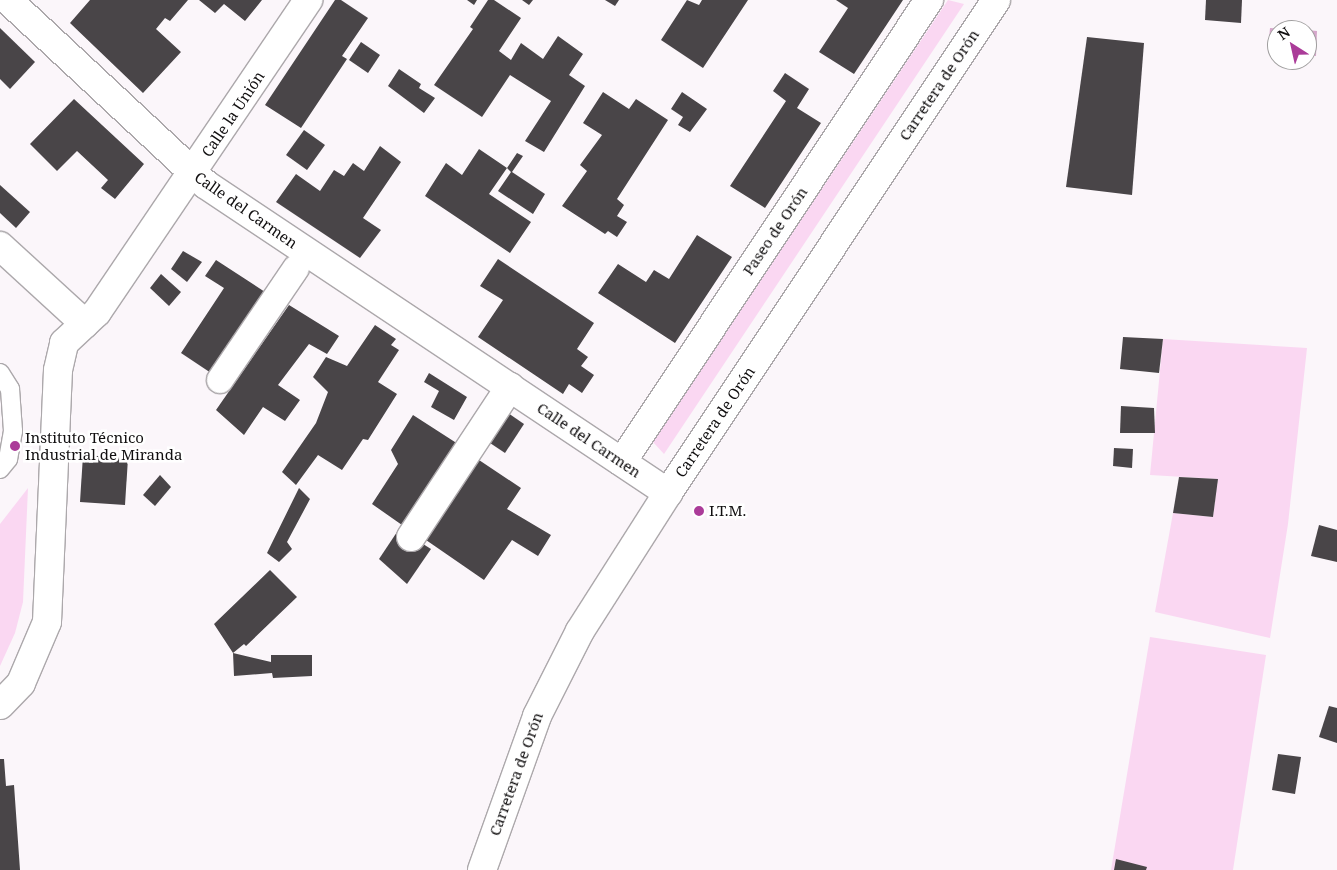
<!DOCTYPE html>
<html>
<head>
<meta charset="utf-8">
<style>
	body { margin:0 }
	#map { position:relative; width:1337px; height:870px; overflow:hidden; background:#fbf6fa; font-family:"Noto Serif",serif }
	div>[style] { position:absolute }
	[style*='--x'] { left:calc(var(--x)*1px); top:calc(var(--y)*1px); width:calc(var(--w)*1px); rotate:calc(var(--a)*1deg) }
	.green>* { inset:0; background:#fad7f2 }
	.water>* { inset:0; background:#d6a6cb }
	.building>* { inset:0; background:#494548 }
	.roads { filter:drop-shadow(1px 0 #aca8ab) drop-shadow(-1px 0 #aca8ab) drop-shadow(0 1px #aca8ab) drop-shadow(0 -1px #aca8ab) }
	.service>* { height:18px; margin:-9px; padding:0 9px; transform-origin:9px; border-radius:9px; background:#fff }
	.pedestrian>* { height:26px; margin:-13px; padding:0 13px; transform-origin:13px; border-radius:13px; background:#fff }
	.minor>* { height:28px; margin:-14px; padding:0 14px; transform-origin:14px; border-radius:14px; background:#fff }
	.tertiary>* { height:28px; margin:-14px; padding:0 14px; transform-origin:14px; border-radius:14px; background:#fff }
	.dots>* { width:14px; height:14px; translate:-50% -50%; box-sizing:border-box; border:2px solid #fff; border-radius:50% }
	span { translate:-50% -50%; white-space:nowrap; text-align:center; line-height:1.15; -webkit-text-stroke:5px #fff; paint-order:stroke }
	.street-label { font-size:15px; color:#110f10 }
	.poi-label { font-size:15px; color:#110f10 }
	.left { translate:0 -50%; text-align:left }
	.north { position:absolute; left:1267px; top:20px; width:50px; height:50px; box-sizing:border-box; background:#fff; border:1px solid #a09f9f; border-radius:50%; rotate:325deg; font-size:14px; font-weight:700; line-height:20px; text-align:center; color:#110f10 }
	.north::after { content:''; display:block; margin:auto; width:18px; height:22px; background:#ab3c99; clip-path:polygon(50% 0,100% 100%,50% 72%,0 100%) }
</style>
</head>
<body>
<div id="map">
	<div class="green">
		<div style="clip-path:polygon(948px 0,964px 4px,664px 454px,653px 442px)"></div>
		<div style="clip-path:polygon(1163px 339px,1307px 348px,1288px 524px,1270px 638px,1155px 612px,1173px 513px,1213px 517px,1218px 479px,1150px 475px)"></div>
		<div style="clip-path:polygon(28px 488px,23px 602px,15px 633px,0 666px,0 524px)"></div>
		<div style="clip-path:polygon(1150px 637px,1266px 655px,1233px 870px,1111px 870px)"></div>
	</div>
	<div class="water">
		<div style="clip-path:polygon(1270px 28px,1302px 30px,1277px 30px,1277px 53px,1268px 52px)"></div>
		<div style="clip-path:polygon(1307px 30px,1317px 31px,1316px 56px,1307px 55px)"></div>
	</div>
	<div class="building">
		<div style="clip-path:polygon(90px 0,188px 0,170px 21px,165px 18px,156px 29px,181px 52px,143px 93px,70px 23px)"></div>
		<div style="clip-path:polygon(199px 0,262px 0,245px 21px,224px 4px,215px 13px)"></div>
		<div style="clip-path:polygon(335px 0,341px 0,368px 18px,342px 56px,347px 59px,301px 128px,265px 105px)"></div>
		<div style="clip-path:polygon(467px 0,477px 0,474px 5px)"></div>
		<div style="clip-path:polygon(488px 0,494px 0,521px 18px,499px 51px,511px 60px,521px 43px,543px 59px,558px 36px,583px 54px,569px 75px,585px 86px,544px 152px,525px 141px,551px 101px,510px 75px,482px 117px,434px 85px,473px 29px,470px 27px)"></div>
		<div style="clip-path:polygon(522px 0,533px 0,529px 5px)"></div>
		<div style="clip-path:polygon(605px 0,619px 0,615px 6px)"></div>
		<div style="clip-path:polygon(687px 0,699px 5px,702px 0,748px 0,703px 68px,661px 40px)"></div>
		<div style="clip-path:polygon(836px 0,903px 0,854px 74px,819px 52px,848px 8px)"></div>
		<div style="clip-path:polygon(1206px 0,1242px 0,1241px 23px,1205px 20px)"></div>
		<div style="clip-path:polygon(0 28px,35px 62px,10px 89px,0 79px)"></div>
		<div style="clip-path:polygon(1087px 37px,1144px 43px,1132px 195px,1066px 187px)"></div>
		<div style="clip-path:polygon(361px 42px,380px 55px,368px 73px,349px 60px)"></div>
		<div style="clip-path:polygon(399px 69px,421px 84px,419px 88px,435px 98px,424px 113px,388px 86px)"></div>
		<div style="clip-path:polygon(785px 73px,809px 89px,797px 108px,821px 123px,765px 208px,730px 186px,786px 101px,773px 91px)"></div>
		<div style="clip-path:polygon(603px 92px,629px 109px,636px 99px,668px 120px,617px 199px,624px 205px,617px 216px,627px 222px,617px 237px,608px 231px,605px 234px,562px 206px,587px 171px,580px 165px,602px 135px,583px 123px)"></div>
		<div style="clip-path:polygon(682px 92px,707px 109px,690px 132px,678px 125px,683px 117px,671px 109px)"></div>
		<div style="clip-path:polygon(74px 99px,144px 164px,115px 199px,101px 188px,108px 180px,77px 151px,57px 171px,30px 144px)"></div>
		<div style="clip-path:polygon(304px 130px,325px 145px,307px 170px,286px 155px)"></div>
		<div style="clip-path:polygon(380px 146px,401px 162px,363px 218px,381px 230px,360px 258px,276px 202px,296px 174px,320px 191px,334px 170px,344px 176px,353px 163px,364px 171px)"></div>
		<div style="clip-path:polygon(479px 149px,507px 168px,489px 194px,531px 222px,510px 253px,425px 196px,446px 163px,462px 175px)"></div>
		<div style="clip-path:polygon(517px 153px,523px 156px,512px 172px,545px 194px,533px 214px,498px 191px,511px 172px,507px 168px)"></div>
		<div style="clip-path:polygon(0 185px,30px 212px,16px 228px,0 213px)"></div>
		<div style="clip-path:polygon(697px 235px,732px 257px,675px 343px,598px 293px,618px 264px,646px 282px,654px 270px,669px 279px)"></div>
		<div style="clip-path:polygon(183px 251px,202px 262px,187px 282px,171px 269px)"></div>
		<div style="clip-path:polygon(498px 259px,594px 323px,577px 349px,588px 357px,581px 366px,594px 375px,582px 393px,569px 384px,563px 394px,478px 337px,503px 300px,480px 286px)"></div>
		<div style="clip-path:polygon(216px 260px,265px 292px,211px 373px,181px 353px,224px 288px,205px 276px)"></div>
		<div style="clip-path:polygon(161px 274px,181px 292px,169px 306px,150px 288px)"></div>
		<div style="clip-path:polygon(289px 305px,339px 336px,327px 354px,309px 344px,278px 385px,300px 400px,285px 421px,263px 407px,244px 435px,216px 410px)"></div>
		<div style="clip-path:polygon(375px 325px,396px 339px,391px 345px,399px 350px,378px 382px,397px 394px,368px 440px,363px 439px,342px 470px,318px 455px,296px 485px,282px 472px,316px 423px,328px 392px,313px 377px,326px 357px,347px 366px)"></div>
		<div style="clip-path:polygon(1123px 337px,1163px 339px,1159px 373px,1120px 369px)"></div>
		<div style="clip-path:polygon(429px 373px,467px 397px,454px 420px,431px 407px,439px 391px,424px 382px)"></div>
		<div style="clip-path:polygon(1121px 406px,1154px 408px,1155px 433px,1120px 433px)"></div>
		<div style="clip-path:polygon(508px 413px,524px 424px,505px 453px,490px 443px)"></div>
		<div style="clip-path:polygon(413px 415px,458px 444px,402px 525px,372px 504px,398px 464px,391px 450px)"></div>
		<div style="clip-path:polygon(1114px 448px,1133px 449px,1132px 468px,1113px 466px)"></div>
		<div style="clip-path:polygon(83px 455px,128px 458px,125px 505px,80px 502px)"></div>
		<div style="clip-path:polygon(479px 460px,521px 488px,507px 509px,551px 535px,538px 556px,512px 540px,484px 580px,426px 540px)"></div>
		<div style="clip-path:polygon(160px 475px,171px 487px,155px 506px,143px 495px)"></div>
		<div style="clip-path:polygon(1179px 477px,1218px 479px,1213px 517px,1173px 513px)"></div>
		<div style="clip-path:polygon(299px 488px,310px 499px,287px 542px,292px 549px,279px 562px,267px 553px)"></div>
		<div style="clip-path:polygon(1319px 525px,1337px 530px,1337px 562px,1311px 556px)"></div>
		<div style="clip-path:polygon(399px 529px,431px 549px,407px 584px,379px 559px)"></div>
		<div style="clip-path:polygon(270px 570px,297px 597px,246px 646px,244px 644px,233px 653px,214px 624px)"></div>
		<div style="clip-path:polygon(233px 653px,271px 662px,271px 655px,312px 655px,312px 676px,273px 678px,272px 673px,234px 676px)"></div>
		<div style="clip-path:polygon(1329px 706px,1337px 708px,1337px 743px,1319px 737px)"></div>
		<div style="clip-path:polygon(1278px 754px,1301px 757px,1295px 794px,1272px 790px)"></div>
		<div style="clip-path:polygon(0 759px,4px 759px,6px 786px,14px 785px,20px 870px,0 870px)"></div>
		<div style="clip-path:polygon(1116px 859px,1147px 867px,1146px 870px,1114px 870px)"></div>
	</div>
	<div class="roads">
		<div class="service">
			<div style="--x:0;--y:373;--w:19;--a:58"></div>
			<div style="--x:10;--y:389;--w:42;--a:85.9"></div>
			<div style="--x:13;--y:431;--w:28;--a:100"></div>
			<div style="--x:8;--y:459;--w:13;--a:129"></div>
		</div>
		<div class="pedestrian">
			<div style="--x:220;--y:380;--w:135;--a:-55.8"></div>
		</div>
		<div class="minor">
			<div style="--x:8;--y:0;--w:270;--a:43"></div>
			<div style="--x:205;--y:184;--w:557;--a:33.72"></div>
			<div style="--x:0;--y:246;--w:115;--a:42.5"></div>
			<div style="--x:622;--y:462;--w:555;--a:-56.4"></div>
			<div style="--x:411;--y:537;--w:180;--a:-56.6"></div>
			<div style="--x:0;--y:705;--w:30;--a:-46"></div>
			<div style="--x:21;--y:683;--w:66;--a:-66.9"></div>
			<div style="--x:47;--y:622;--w:252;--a:-87.5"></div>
			<div style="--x:58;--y:370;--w:28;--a:-77"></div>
			<div style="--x:64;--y:343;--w:45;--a:-43.2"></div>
			<div style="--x:97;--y:312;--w:377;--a:-55.9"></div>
		</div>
		<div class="tertiary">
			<div style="--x:482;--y:870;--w:164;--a:-70.3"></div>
			<div style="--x:537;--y:716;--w:95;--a:-63.2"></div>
			<div style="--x:580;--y:631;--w:164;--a:-57.5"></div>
			<div style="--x:668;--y:493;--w:592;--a:-56.36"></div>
		</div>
	</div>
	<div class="dots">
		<div style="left:15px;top:446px;background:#ab3c99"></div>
		<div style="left:699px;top:511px;background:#ab3c99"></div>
	</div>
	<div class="street-label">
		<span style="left:939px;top:85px;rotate:-56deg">Carretera de Orón</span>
		<span style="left:233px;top:114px;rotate:-56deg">Calle la Unión</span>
		<span style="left:246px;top:210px;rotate:35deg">Calle del Carmen</span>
		<span style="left:775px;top:231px;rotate:-56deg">Paseo de Orón</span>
		<span style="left:715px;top:422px;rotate:-56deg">Carretera de Orón</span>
		<span style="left:589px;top:440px;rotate:34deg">Calle del Carmen</span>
		<span style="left:516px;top:774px;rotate:-70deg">Carretera de Orón</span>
	</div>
	<div class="poi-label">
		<span class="left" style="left:25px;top:446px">Instituto Técnico<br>Industrial de Miranda</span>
		<span class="left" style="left:709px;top:511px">I.T.M.</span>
	</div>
	<div class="north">N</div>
</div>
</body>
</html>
